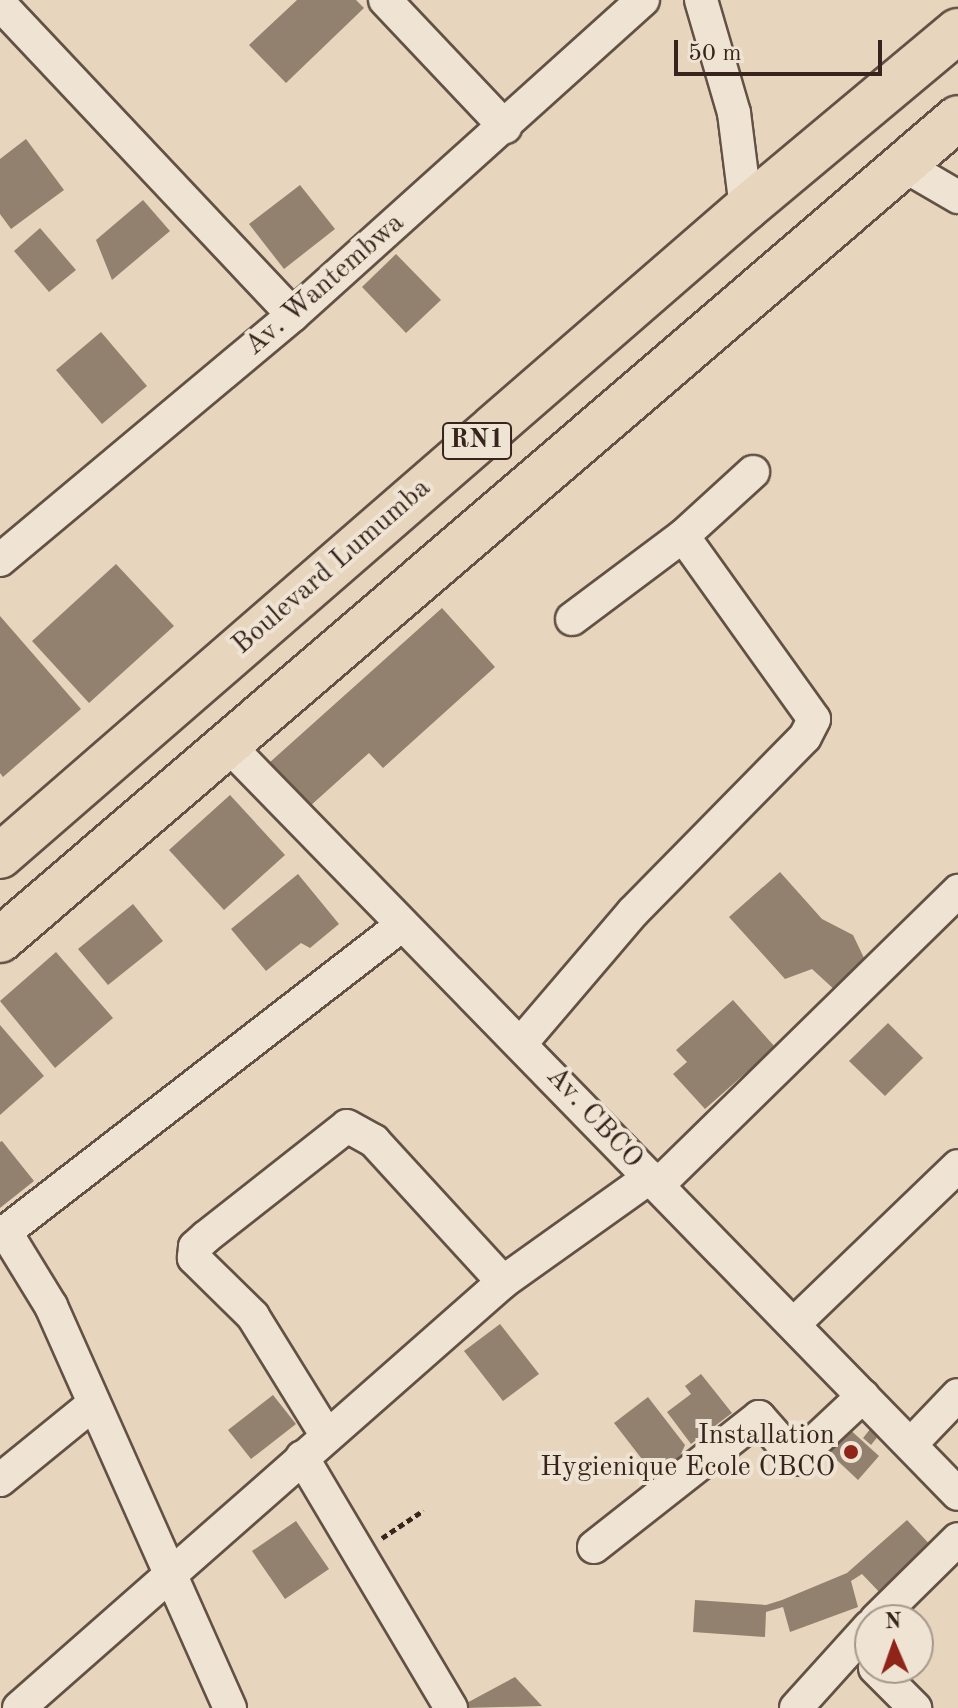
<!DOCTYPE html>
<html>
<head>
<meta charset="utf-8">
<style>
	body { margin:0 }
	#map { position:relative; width:958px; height:1708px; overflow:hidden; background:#e7d5bd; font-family:"Old Standard TT",serif }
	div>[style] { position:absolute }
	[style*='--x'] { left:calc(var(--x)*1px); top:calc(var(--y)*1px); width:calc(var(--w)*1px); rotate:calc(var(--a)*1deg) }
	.building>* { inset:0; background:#938170 }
	.path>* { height:5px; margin-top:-2.5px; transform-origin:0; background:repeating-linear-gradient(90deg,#37251d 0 6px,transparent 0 10px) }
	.roads { filter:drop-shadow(2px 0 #635145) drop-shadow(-2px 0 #635145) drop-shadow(0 2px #635145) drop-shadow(0 -2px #635145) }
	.minor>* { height:32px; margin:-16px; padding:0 16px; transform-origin:16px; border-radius:16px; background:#efe4d4 }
	.highway>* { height:44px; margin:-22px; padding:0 22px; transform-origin:22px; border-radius:22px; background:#e7d5bd }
	.dots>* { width:22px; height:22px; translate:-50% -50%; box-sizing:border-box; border:4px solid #efe4d4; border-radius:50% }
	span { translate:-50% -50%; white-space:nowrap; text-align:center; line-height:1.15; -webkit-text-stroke:8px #efe4d4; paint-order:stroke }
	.shield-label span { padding:2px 6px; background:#efe4d4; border:2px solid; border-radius:6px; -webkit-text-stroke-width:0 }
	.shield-label { font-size:26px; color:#37251d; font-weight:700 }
	.street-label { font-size:28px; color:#37251d }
	.poi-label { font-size:28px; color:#37251d }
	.right { translate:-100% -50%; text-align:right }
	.north { position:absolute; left:854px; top:1604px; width:80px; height:80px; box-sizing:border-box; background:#efe4d4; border:2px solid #a5988b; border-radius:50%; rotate:358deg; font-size:22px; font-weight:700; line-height:32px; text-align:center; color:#37251d }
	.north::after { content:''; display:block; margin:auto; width:28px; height:36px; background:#8f2418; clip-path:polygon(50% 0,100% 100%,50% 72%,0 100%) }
	.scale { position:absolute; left:674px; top:40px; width:208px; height:36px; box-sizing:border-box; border:4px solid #37251d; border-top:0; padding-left:10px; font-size:24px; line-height:28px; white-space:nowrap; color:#37251d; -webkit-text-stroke:6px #efe4d4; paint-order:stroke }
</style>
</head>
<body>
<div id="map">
	<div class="building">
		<div style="clip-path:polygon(297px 0,356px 0,364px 8px,286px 83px,249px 45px)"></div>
		<div style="clip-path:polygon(26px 139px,64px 190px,11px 229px,0 214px,0 159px)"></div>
		<div style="clip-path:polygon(300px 185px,335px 229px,284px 269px,249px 224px)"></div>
		<div style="clip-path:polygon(143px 200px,170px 231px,112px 280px,96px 240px)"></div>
		<div style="clip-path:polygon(40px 228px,76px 270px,49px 292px,14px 251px)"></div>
		<div style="clip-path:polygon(396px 254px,441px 300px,406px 333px,362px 287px)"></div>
		<div style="clip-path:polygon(101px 332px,147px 386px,102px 424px,56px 370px)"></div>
		<div style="clip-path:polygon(116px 564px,174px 626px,89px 703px,32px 641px)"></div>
		<div style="clip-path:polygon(442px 608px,495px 667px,383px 768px,369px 753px,309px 807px,269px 763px)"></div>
		<div style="clip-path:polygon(0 616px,81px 709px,3px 777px,0 773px)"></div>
		<div style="clip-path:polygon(230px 795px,285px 855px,224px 910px,169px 850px)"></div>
		<div style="clip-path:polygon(780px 872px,822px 919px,853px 935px,865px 960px,836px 991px,812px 969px,785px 979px,729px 917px)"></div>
		<div style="clip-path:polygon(298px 874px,339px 924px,310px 948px,301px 943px,266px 971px,231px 929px)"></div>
		<div style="clip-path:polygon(133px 904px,163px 941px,108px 985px,78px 949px)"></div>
		<div style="clip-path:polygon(56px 952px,113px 1018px,55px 1068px,0 1001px)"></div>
		<div style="clip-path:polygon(733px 1000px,775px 1047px,705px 1109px,673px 1074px,687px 1062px,676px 1050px)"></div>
		<div style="clip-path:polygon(888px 1023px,923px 1058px,885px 1096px,849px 1061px)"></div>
		<div style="clip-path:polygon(0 1025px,44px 1076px,0 1115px)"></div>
		<div style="clip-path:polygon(2px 1141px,34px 1181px,0 1208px,0 1142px)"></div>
		<div style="clip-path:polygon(500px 1324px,539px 1374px,503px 1401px,464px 1351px)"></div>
		<div style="clip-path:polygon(701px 1374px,732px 1413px,691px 1444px,667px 1412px,691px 1394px,685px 1386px)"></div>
		<div style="clip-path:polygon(273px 1395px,296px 1424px,251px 1459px,228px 1430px)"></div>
		<div style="clip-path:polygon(648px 1397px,685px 1445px,677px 1463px,652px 1472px,614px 1423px)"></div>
		<div style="clip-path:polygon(846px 1426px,879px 1456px,858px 1480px,824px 1448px)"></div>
		<div style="clip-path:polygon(871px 1428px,879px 1435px,871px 1445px,863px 1438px)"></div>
		<div style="clip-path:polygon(907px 1520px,935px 1550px,884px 1597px,862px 1574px,851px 1581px,858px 1607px,790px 1632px,783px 1607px,766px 1612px,765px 1637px,693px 1632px,695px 1600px,766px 1605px,782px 1600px,847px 1573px)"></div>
		<div style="clip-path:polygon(296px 1521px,329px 1569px,285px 1599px,252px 1551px)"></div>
		<div style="clip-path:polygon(515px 1677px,542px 1706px,465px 1708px,463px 1705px)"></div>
	</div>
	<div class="path">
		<div style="--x:382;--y:1538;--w:50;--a:-33.7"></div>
	</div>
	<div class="roads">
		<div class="minor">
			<div style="--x:385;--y:0;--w:175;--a:46.6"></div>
			<div style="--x:701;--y:0;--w:118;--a:73.7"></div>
			<div style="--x:734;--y:113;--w:96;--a:82.8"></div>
			<div style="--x:0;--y:4;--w:427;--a:46.7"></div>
			<div style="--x:903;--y:165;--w:64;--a:30.2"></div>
			<div style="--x:0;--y:560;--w:382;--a:-39.9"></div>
			<div style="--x:293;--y:315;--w:471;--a:-42"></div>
			<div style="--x:572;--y:619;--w:139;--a:-36.8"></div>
			<div style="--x:683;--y:536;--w:95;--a:-42.4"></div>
			<div style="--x:227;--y:744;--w:1047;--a:45.74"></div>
			<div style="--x:522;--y:1042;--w:171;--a:-49.5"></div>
			<div style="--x:633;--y:912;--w:245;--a:-45.5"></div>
			<div style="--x:805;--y:737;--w:20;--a:-63"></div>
			<div style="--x:814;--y:719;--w:225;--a:-125.6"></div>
			<div style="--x:659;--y:1184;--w:419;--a:-44.4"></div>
			<div style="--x:5;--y:1231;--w:88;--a:58.5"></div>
			<div style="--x:51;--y:1306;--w:440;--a:66"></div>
			<div style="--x:0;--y:1236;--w:508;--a:-37.73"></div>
			<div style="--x:795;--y:1323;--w:226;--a:-43.9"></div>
			<div style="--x:327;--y:1436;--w:141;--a:-121.7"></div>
			<div style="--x:253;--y:1316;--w:83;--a:-135.5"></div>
			<div style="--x:194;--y:1258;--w:11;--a:-85"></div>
			<div style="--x:195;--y:1247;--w:15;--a:-42"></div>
			<div style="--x:206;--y:1237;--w:179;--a:-38.2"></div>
			<div style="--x:347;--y:1126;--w:31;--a:29"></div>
			<div style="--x:374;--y:1141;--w:191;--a:47.5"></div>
			<div style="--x:912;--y:1443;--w:66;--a:-46.2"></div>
			<div style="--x:302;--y:1457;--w:292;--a:59.3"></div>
			<div style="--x:0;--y:1480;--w:119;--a:-39.2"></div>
			<div style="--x:594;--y:1547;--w:210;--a:-38.2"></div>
			<div style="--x:759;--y:1417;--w:56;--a:48.6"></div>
			<div style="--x:796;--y:1459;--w:92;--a:-43.2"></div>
			<div style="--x:876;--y:1620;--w:115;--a:-44.6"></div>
			<div style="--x:875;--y:1668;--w:57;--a:45"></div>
			<div style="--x:19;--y:1708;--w:645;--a:-41.35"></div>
			<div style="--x:503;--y:1282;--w:181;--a:-35.5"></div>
			<div style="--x:796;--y:1708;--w:110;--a:-47.9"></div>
		</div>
		<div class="highway">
			<div style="--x:0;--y:856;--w:988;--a:-40.98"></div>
			<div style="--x:746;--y:208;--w:276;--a:-39.9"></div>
			<div style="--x:0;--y:940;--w:1262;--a:-40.63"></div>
		</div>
	</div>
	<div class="dots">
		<div style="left:851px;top:1452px;background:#8f2418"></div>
	</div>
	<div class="shield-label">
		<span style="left:477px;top:441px">RN1</span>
	</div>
	<div class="street-label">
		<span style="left:325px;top:285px;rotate:-41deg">Av. Wantembwa</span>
		<span style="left:332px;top:567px;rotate:-41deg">Boulevard Lumumba</span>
		<span style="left:594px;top:1118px;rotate:47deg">Av. CBCO</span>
	</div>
	<div class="poi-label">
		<span class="right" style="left:835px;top:1452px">Installation<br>Hygienique Ecole CBCO</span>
	</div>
	<div class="north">N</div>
	<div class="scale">50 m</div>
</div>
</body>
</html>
